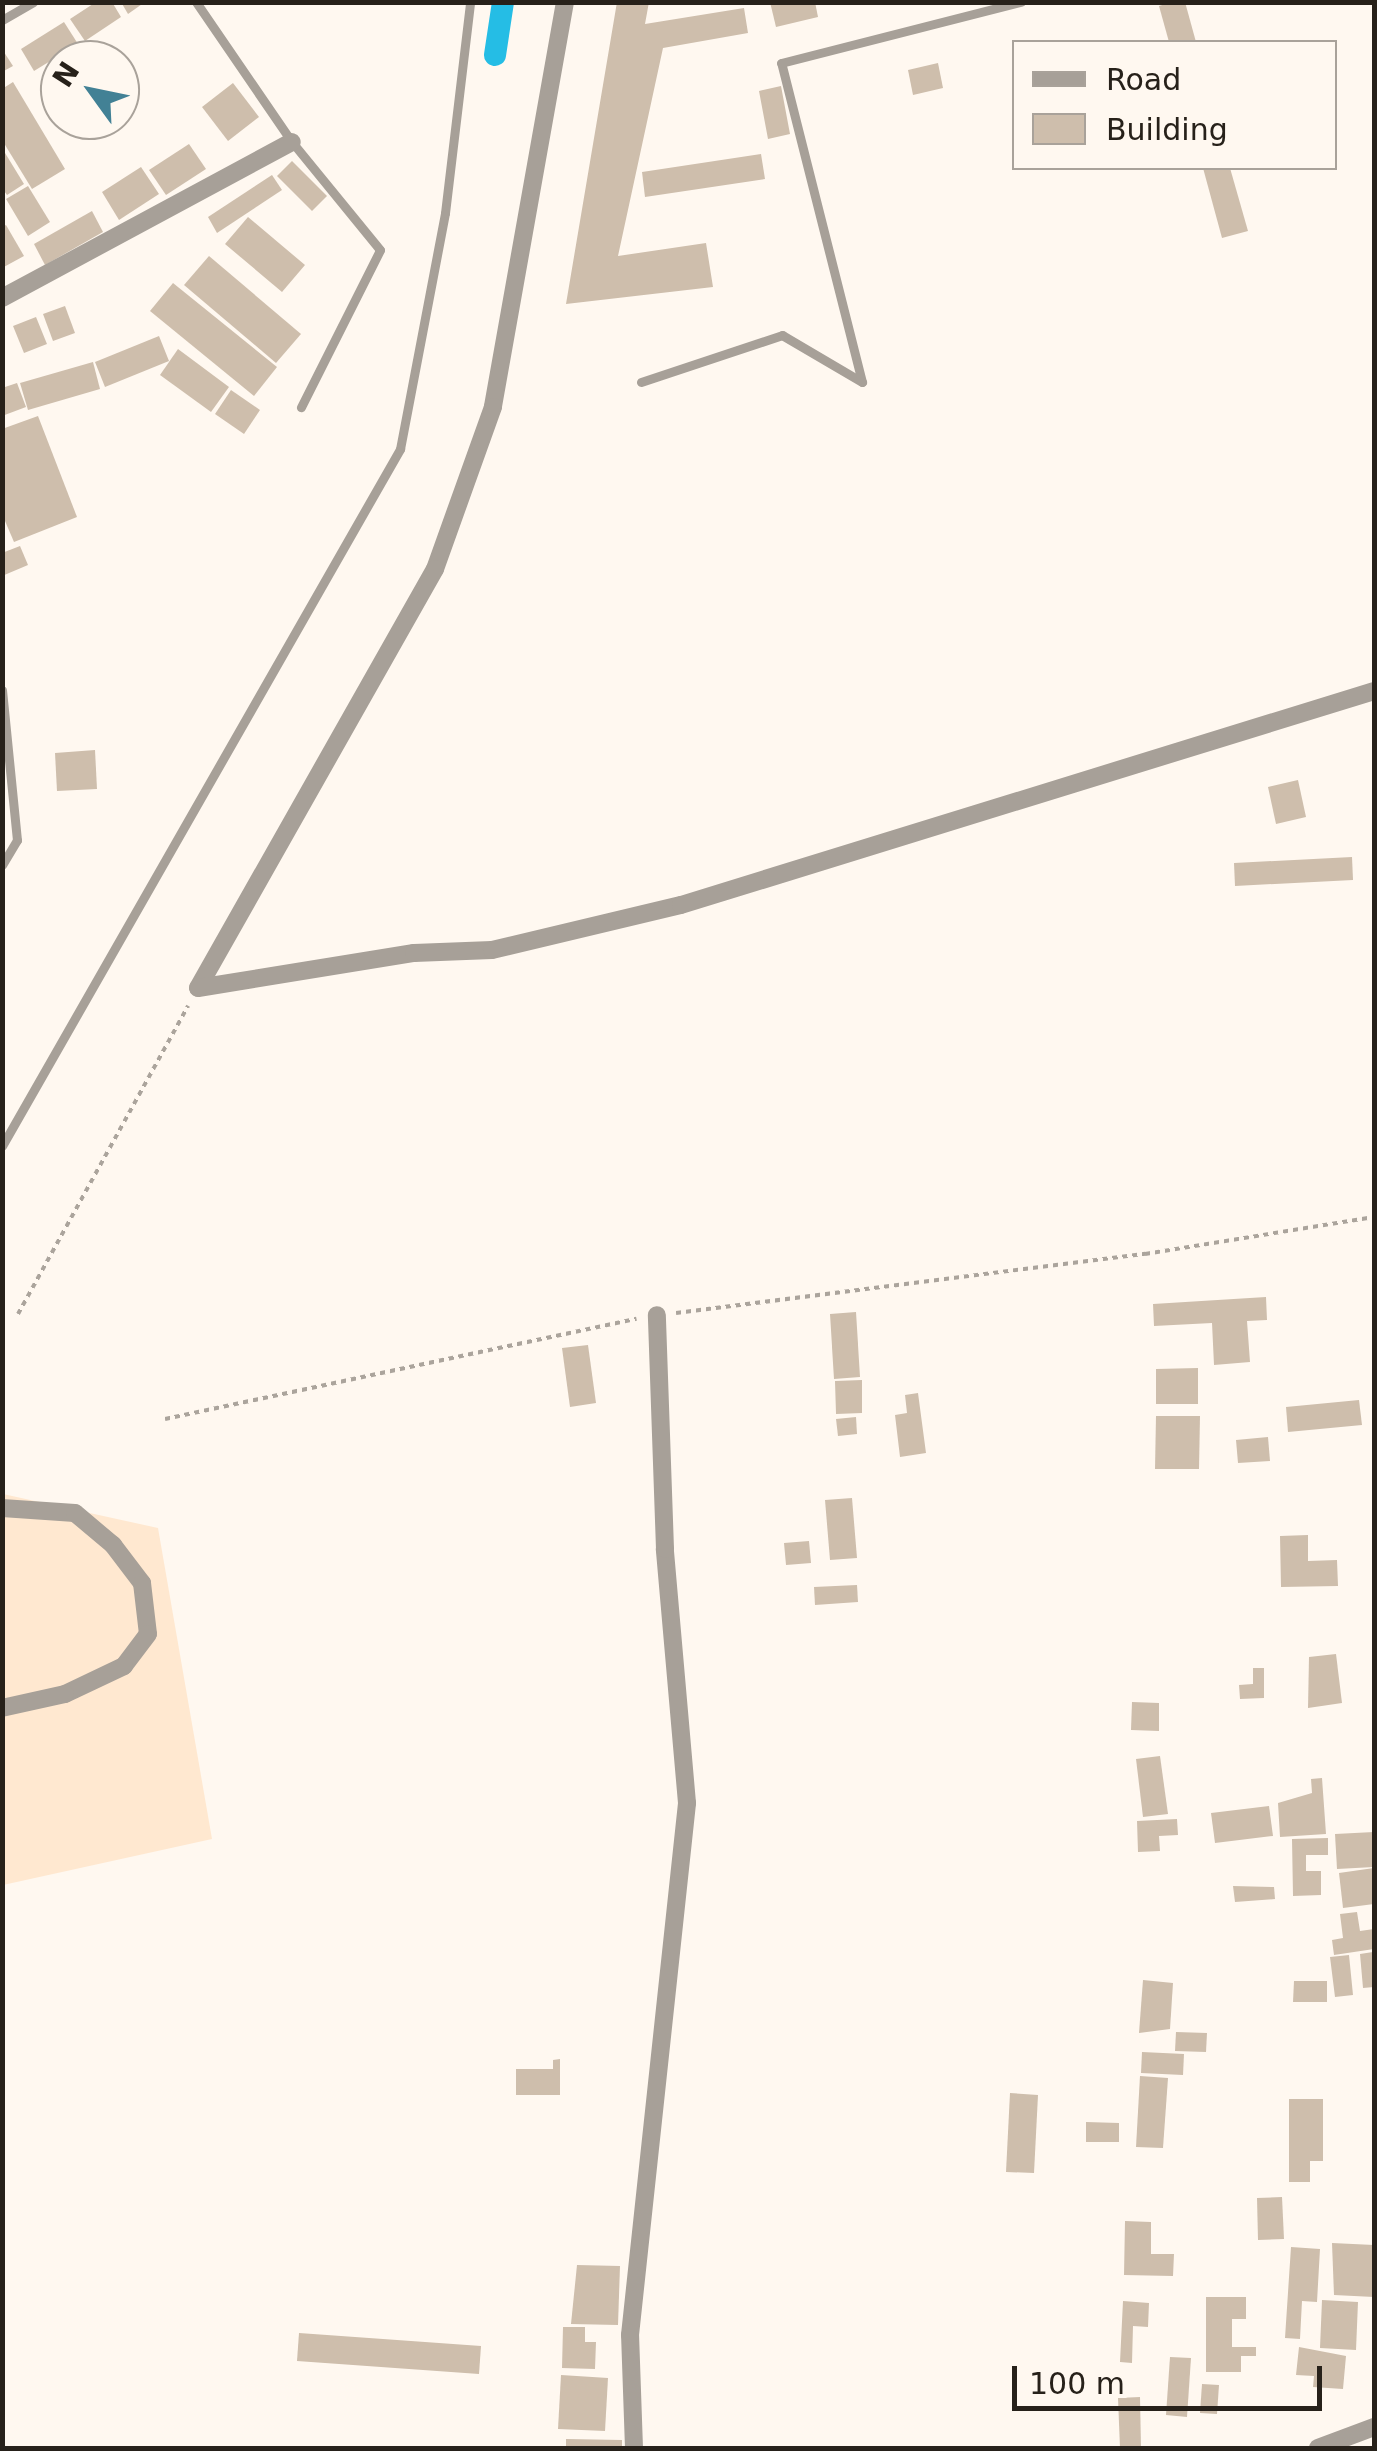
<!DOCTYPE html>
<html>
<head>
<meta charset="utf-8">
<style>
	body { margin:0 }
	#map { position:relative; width:1377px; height:2451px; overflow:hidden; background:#fff8f0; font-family:"DejaVu Sans",sans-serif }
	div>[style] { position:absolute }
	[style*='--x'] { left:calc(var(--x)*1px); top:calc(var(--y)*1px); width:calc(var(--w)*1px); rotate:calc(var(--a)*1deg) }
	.built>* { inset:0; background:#ffe8d0 }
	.canal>* { height:22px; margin:-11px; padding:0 11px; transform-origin:11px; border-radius:11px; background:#25bde5 }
	.building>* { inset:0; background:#cebeac }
	.path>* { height:4px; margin-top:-2px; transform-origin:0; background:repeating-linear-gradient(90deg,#aba49c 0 5px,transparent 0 10px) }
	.service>* { height:9px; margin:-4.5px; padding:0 4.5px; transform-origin:4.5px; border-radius:4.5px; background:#a7a098 }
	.minor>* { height:18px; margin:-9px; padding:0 9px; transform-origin:9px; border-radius:9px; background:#a7a098 }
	span { translate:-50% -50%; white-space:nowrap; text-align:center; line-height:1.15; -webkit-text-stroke:10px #fff8f0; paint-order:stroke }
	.frame { position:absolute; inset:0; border:5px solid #27211a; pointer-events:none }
	.legend { position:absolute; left:1012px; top:40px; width:325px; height:130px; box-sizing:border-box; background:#fff8f0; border:2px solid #a9a29a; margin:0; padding:12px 18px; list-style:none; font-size:30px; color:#27211a }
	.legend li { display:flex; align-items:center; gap:20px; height:50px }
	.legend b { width:50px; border:2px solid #a9a29a }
	.north { position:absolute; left:40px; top:40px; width:100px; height:100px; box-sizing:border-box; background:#fff8f0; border:2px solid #a9a29a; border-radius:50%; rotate:303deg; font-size:28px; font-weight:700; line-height:40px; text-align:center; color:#27211a }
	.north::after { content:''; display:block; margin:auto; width:35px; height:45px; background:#428195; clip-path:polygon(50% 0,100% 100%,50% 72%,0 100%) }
	.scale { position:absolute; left:1012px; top:2366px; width:310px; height:45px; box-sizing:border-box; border:5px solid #27211a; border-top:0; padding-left:12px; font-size:30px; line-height:35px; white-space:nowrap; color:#27211a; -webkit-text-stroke:8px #fff8f0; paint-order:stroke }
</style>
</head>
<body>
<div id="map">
	<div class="built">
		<div style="clip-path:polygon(3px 1494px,158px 1528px,212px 1839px,3px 1885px)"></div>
	</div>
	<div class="canal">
		<div style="--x:495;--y:55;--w:54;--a:-81.4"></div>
	</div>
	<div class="building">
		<div style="clip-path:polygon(96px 2px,112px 2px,121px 17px,85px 41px,70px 19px)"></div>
		<div style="clip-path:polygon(121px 2px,145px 2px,128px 14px)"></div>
		<div style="clip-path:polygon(617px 2px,649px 2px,645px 24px,744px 8px,748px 33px,663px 48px,618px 256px,706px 243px,713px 287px,566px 304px)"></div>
		<div style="clip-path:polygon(770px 2px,815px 2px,818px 17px,776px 27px)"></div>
		<div style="clip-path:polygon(1172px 2px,1185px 2px,1196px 42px,1169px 42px,1159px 6px)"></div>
		<div style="clip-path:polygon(64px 22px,78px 44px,34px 71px,21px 49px)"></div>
		<div style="clip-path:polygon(2px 49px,13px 66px,2px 72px)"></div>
		<div style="clip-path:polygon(938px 63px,943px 88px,913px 95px,908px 70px)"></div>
		<div style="clip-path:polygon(13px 82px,65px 169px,32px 189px,2px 140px,2px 89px)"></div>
		<div style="clip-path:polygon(233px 83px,259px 117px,228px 141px,202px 107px)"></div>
		<div style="clip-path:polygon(781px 86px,790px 134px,768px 139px,759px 91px)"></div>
		<div style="clip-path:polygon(189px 144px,206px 169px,166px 195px,149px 170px)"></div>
		<div style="clip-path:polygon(2px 148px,24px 184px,7px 195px,2px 188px)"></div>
		<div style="clip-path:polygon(761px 154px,765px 179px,645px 197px,642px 172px)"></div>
		<div style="clip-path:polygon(292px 161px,327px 196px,312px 211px,277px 176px)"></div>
		<div style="clip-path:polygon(141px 167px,159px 194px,119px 220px,102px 192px)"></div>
		<div style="clip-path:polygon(1203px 168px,1230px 168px,1248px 231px,1222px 238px)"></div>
		<div style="clip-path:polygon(272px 175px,282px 190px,217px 233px,208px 217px)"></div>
		<div style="clip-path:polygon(28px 186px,50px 222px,28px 236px,6px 199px)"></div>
		<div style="clip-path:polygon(92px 211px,103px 232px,45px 265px,34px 244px)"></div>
		<div style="clip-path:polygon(248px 217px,305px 265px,282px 292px,225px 244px)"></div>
		<div style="clip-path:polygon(6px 225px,24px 256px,2px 268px,2px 227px)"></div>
		<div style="clip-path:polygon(209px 256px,301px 334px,276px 363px,184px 285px)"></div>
		<div style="clip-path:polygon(173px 283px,277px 367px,254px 396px,150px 311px)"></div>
		<div style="clip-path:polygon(65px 306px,75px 333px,53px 341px,43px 314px)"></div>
		<div style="clip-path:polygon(36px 317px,47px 344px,24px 353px,13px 326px)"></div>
		<div style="clip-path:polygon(159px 336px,169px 361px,105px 387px,95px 362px)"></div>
		<div style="clip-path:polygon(178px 349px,229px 387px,211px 412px,160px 375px)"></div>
		<div style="clip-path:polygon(93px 362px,100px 389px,28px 410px,20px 383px)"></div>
		<div style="clip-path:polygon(17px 383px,26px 407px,2px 416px,2px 388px)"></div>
		<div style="clip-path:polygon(231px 390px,260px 410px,244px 434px,215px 414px)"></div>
		<div style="clip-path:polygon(38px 416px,77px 517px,14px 542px,2px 514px,2px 429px)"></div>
		<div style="clip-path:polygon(20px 546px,28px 565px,2px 576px,2px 553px)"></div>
		<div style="clip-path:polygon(95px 750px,97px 789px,57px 791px,55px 753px)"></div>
		<div style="clip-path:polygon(1298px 780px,1306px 817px,1276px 824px,1268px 787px)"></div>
		<div style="clip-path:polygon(1352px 857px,1353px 880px,1235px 886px,1234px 863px)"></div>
		<div style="clip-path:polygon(1266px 1297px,1267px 1320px,1247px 1321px,1250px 1362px,1214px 1365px,1212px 1323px,1154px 1326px,1153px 1304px)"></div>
		<div style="clip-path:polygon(856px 1312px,860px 1377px,834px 1379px,830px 1314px)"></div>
		<div style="clip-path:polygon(588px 1345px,596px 1403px,570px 1407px,562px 1348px)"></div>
		<div style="clip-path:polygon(1198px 1368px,1198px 1404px,1156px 1404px,1156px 1369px)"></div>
		<div style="clip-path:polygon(862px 1380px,862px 1413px,836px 1414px,835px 1381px)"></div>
		<div style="clip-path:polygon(918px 1393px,926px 1453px,900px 1457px,895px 1415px,907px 1413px,905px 1395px)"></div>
		<div style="clip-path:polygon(1359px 1400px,1362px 1425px,1288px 1432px,1286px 1407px)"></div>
		<div style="clip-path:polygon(1156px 1416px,1200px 1416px,1199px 1469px,1155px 1469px)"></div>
		<div style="clip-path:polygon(856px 1417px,857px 1434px,838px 1436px,836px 1419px)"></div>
		<div style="clip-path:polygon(1268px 1437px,1270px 1461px,1238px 1463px,1236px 1440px)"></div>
		<div style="clip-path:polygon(852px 1498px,857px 1558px,830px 1560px,825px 1500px)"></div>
		<div style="clip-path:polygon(1308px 1535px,1308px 1561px,1337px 1560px,1338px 1586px,1281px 1587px,1280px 1536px)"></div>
		<div style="clip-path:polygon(809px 1541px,811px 1563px,786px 1565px,784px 1543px)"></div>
		<div style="clip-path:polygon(857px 1585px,858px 1602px,815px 1605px,814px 1587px)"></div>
		<div style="clip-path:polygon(1336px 1654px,1342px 1703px,1308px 1708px,1309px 1657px)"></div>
		<div style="clip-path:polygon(1253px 1668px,1264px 1668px,1264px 1698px,1240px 1699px,1239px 1685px,1253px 1684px)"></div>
		<div style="clip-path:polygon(1132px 1702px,1159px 1703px,1159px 1731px,1131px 1730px)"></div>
		<div style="clip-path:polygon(1160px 1756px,1168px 1814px,1143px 1817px,1136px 1759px)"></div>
		<div style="clip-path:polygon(1322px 1778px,1326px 1834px,1280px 1837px,1278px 1803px,1312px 1793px,1311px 1779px)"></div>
		<div style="clip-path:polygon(1269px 1806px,1273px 1836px,1215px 1843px,1211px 1813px)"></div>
		<div style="clip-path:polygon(1177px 1819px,1178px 1835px,1159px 1836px,1160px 1851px,1138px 1852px,1137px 1821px)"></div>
		<div style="clip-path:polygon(1374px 1832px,1374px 1867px,1337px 1869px,1335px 1834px)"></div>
		<div style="clip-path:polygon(1328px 1838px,1328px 1855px,1306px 1855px,1306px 1871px,1321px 1871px,1321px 1895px,1293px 1896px,1292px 1839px)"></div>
		<div style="clip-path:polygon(1374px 1868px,1374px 1904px,1343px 1908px,1339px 1873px)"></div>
		<div style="clip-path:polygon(1233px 1886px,1274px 1887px,1275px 1899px,1235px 1902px)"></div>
		<div style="clip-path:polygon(1357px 1912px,1360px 1931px,1374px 1929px,1374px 1949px,1334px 1955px,1332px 1940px,1343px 1938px,1340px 1914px)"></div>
		<div style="clip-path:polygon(1373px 1952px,1374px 1987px,1363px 1988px,1360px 1954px)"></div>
		<div style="clip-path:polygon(1349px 1955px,1353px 1995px,1335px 1997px,1330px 1957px)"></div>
		<div style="clip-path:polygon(1143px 1980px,1173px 1983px,1170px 2029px,1139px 2033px)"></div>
		<div style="clip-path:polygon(1294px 1981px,1327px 1981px,1327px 2002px,1293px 2002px)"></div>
		<div style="clip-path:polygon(1176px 2032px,1207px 2033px,1206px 2052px,1175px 2051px)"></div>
		<div style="clip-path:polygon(1142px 2052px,1184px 2054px,1183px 2075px,1141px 2073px)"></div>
		<div style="clip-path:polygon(560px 2059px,560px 2095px,516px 2095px,516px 2069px,553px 2069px,553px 2060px)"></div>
		<div style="clip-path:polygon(1140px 2076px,1168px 2078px,1163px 2148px,1136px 2147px)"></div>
		<div style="clip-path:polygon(1010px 2093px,1038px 2095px,1034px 2173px,1006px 2172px)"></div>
		<div style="clip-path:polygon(1289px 2099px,1323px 2099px,1323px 2161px,1310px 2161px,1310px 2182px,1289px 2182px)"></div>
		<div style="clip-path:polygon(1086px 2122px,1119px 2123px,1119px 2142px,1086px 2142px)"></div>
		<div style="clip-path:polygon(1282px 2197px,1284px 2239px,1258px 2240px,1257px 2198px)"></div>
		<div style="clip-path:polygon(1125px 2221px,1151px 2222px,1151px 2254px,1174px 2254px,1173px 2276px,1124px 2275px)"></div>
		<div style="clip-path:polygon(1332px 2243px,1374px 2245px,1374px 2297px,1334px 2295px)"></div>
		<div style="clip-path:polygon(1291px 2247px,1320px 2249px,1317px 2302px,1302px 2301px,1300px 2339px,1285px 2338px)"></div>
		<div style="clip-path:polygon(577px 2265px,620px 2266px,618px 2325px,571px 2324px)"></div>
		<div style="clip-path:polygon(1206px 2297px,1246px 2297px,1246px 2319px,1232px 2319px,1232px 2347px,1256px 2347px,1256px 2356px,1241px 2356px,1241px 2372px,1206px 2372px)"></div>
		<div style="clip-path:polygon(1322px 2300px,1358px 2302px,1356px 2350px,1320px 2348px)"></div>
		<div style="clip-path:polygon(1123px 2301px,1149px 2303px,1148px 2327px,1133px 2326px,1132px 2363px,1120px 2362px)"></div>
		<div style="clip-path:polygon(563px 2327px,585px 2327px,585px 2342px,596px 2342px,595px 2369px,562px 2368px)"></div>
		<div style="clip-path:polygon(299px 2333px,481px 2346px,479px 2374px,297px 2361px)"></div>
		<div style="clip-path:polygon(1299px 2347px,1346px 2356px,1343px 2389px,1313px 2387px,1314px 2376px,1296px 2375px)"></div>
		<div style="clip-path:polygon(1170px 2357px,1191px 2358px,1187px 2417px,1166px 2415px)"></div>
		<div style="clip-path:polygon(561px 2375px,608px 2378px,605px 2431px,558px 2429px)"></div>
		<div style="clip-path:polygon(1202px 2384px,1219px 2385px,1217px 2414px,1200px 2413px)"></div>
		<div style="clip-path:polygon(1140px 2397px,1141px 2448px,1120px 2448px,1118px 2398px)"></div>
		<div style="clip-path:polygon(566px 2439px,622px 2440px,622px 2448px,566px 2448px)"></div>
	</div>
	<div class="path">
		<div style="--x:676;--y:1313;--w:473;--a:-7.2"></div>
		<div style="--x:1145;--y:1254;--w:232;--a:-9.2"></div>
		<div style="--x:18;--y:1314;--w:352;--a:-61.1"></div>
		<div style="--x:165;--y:1419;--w:482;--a:-12"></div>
	</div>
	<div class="service">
		<div style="--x:196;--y:2;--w:170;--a:55.6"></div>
		<div style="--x:292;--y:142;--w:139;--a:50.8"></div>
		<div style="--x:380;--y:250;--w:176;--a:116.7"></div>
		<div style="--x:2;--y:20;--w:36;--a:-30"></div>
		<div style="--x:641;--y:382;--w:149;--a:-18.4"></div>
		<div style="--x:782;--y:335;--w:93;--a:30.4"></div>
		<div style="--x:862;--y:382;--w:329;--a:-104.2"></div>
		<div style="--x:781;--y:63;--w:248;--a:-14.3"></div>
		<div style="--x:2;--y:690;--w:151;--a:84.3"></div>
		<div style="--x:17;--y:840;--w:29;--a:121"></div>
		<div style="--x:2;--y:1146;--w:803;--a:-60.27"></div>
		<div style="--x:400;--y:449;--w:240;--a:-79.2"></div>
		<div style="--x:445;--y:213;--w:212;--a:-83.2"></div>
	</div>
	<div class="minor">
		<div style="--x:565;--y:2;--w:411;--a:100.1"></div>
		<div style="--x:493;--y:407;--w:172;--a:109.7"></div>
		<div style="--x:435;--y:569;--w:481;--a:119.5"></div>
		<div style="--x:198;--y:988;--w:219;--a:-9.2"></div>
		<div style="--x:414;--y:953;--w:78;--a:-2.2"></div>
		<div style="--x:492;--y:950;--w:194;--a:-13.4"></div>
		<div style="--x:681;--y:905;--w:725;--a:-17.16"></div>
		<div style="--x:2;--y:298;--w:329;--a:-28.3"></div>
		<div style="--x:2;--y:1508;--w:73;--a:3.9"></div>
		<div style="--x:75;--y:1513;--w:50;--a:40.1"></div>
		<div style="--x:113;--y:1545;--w:48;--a:52.7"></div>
		<div style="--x:142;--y:1583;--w:51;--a:83.3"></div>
		<div style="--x:148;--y:1634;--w:40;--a:127"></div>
		<div style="--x:124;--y:1666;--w:65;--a:154.6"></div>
		<div style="--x:65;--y:1694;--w:65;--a:167.5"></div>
		<div style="--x:634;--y:2448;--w:113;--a:-92"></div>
		<div style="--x:630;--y:2335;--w:535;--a:-83.88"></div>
		<div style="--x:687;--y:1803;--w:255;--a:-95"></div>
		<div style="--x:665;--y:1549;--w:234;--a:-92"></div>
		<div style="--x:1318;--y:2448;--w:60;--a:-20.6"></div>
	</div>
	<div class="frame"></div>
	<ul class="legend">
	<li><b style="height:12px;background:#a7a098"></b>Road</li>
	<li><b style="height:28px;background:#cebeac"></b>Building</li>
	</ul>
	<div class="north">N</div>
	<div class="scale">100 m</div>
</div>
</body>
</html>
